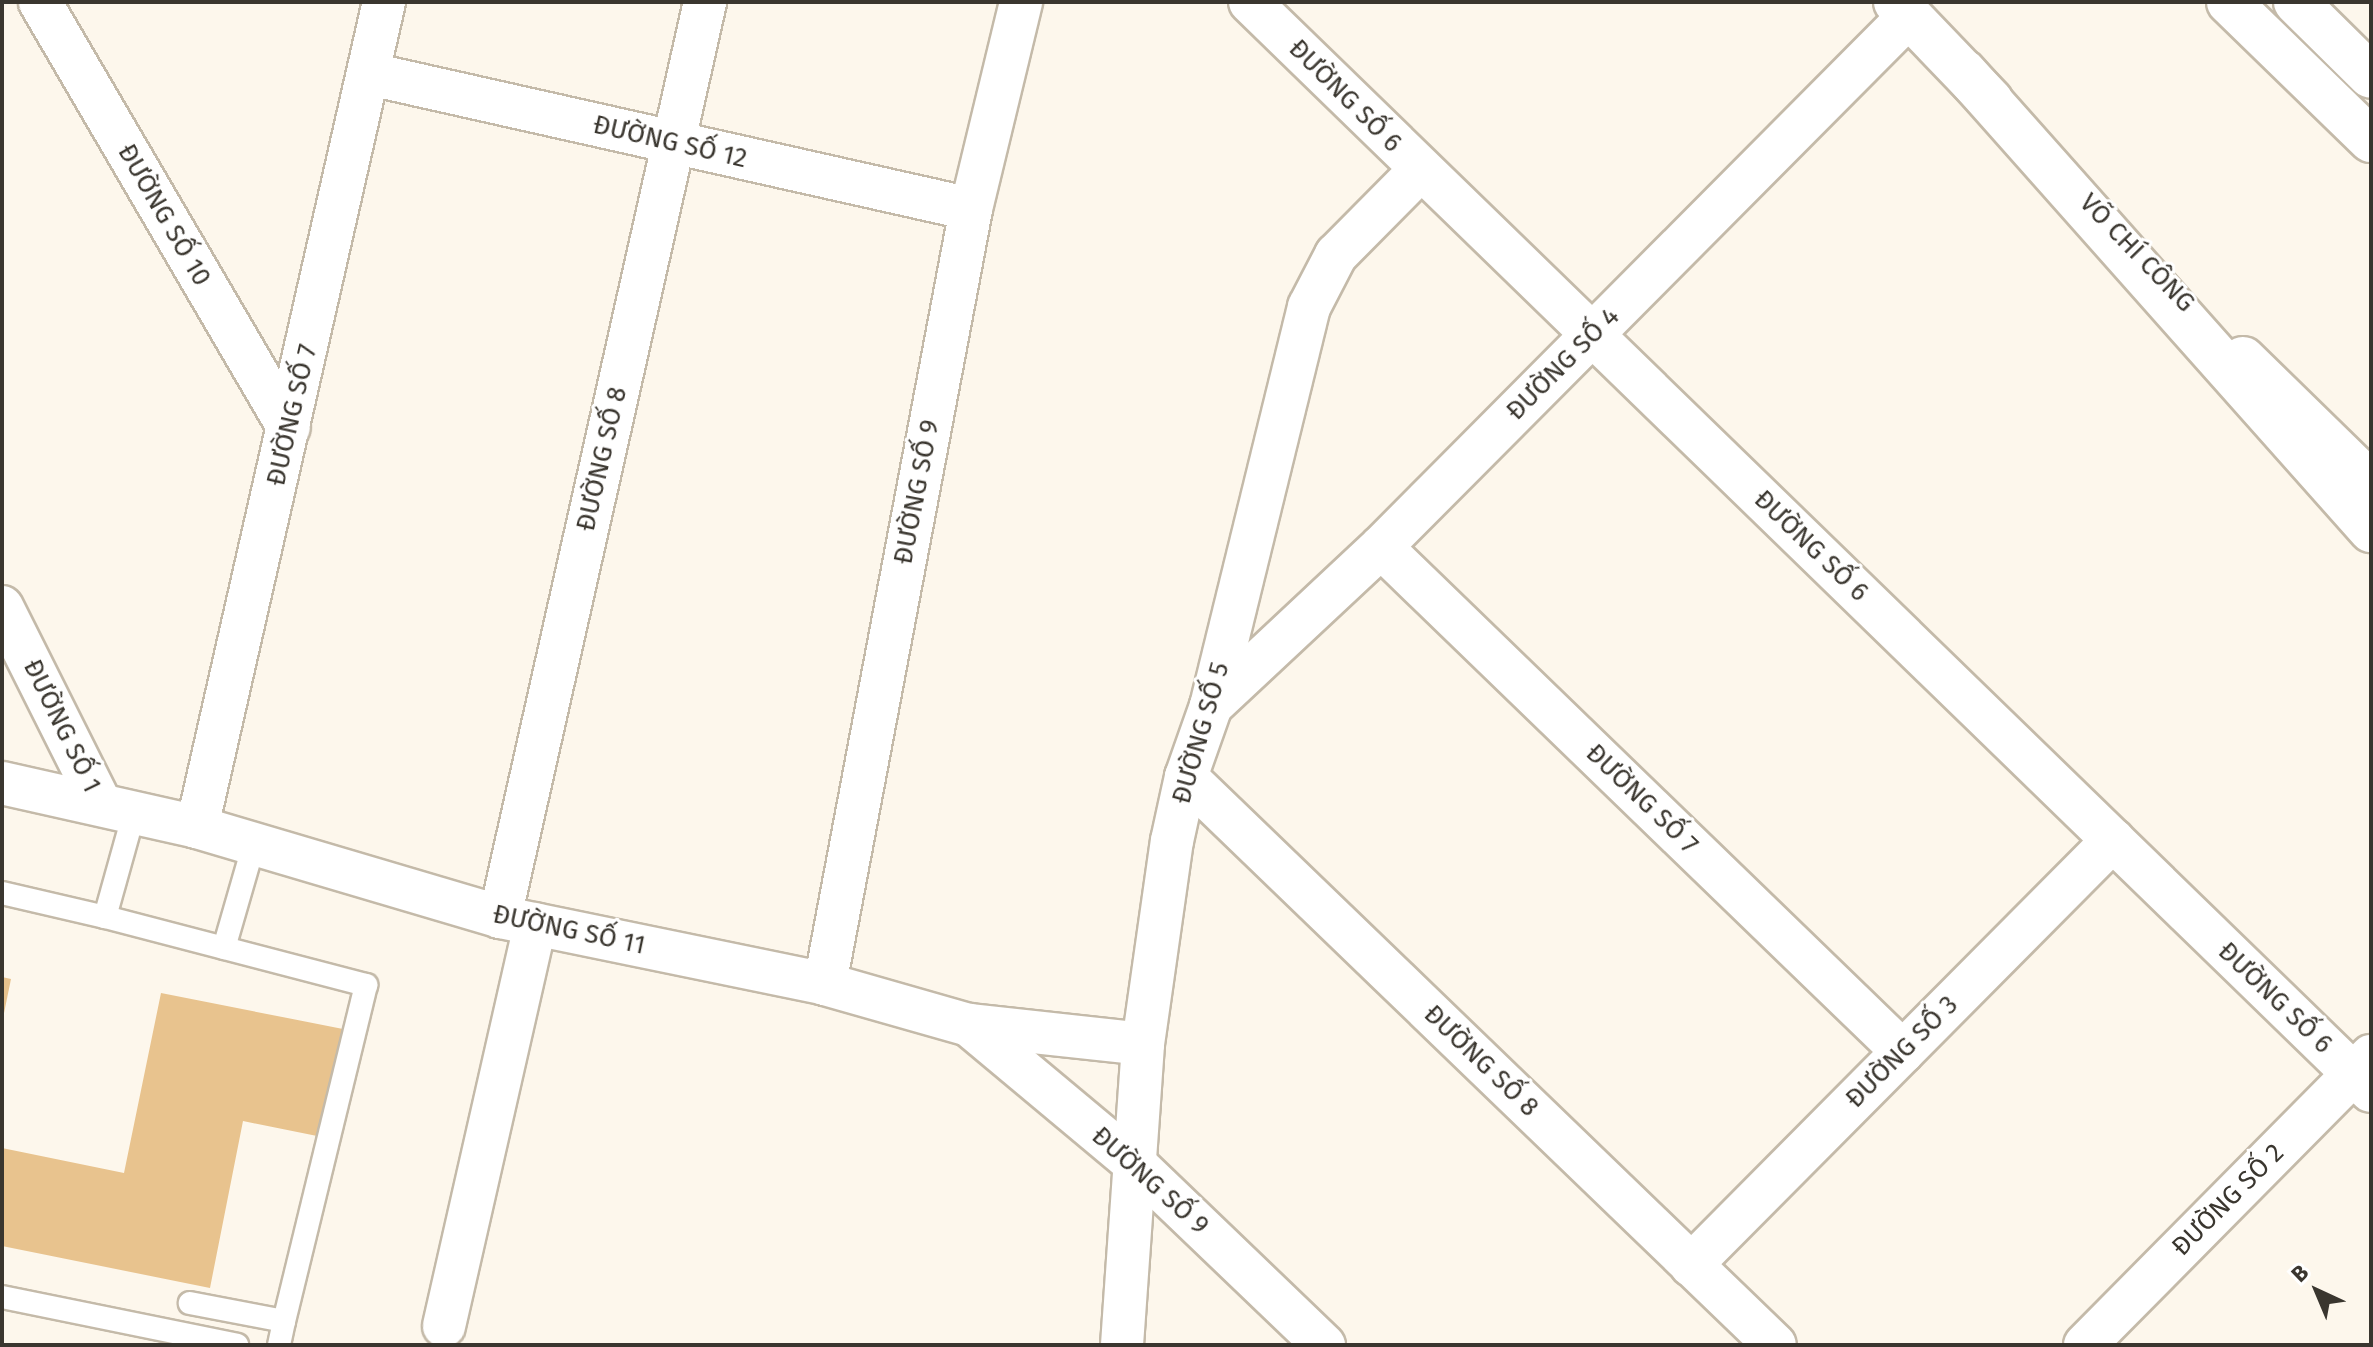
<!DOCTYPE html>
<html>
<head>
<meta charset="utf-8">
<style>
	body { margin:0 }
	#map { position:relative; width:2373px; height:1347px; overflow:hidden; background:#fdf7ec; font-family:"Fira Sans",sans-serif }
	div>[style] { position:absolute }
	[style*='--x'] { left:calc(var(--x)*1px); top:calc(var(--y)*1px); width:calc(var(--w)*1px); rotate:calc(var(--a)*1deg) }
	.building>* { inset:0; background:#e8c38e }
	.roads { filter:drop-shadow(2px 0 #c4baa9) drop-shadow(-2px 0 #c4baa9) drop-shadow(0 2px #c4baa9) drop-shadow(0 -2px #c4baa9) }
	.service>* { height:22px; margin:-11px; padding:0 11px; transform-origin:11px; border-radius:11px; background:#fff }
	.minor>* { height:42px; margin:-21px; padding:0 21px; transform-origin:21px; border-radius:21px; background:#fff }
	.primary>* { height:44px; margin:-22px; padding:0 22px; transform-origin:22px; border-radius:22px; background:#fff }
	.trunk>* { height:44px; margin:-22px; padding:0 22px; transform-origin:22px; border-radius:22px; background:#fff }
	.motorway>* { height:44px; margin:-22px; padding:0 22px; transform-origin:22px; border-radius:22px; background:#fff }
	span { translate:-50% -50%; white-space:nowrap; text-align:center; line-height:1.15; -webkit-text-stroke:6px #fff; paint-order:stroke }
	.street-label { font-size:26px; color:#3a362f }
	.frame { position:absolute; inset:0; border:4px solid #3a362f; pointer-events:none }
	.north { position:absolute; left:2277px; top:1251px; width:80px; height:80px; -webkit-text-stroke:6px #fff; paint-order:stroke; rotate:316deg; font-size:22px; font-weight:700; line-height:32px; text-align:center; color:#3a362f }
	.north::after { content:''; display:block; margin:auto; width:28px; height:36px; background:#3a362f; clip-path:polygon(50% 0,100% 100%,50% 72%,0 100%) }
</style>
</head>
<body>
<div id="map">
	<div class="building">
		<div style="clip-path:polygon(2px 977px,11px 979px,3px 1018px,2px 1018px)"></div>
		<div style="clip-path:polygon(161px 993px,343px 1029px,322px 1137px,243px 1121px,210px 1288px,2px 1246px,2px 1148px,124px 1173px)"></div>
	</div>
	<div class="roads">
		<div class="service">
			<div style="--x:134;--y:813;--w:108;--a:105.6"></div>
			<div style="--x:105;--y:917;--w:270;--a:14.6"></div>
			<div style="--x:366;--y:985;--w:346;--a:103.7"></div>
			<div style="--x:284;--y:1321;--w:96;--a:-169.2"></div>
			<div style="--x:2;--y:893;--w:106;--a:13.1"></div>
			<div style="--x:224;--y:948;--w:108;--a:-73.9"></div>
			<div style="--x:2;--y:1297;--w:240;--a:11.5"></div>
			<div style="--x:279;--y:1345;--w:25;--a:-78"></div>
		</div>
		<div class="minor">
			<div style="--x:40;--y:2;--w:493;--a:59.7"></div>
			<div style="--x:1250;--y:2;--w:1563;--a:44.17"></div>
			<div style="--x:370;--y:74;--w:616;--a:12.66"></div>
			<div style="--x:1381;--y:547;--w:726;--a:44.05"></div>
			<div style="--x:2;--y:607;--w:219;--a:63.4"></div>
			<div style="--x:1211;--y:706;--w:233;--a:-43.1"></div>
			<div style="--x:1381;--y:547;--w:749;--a:-45.16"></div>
			<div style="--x:1186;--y:777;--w:818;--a:43.96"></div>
			<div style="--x:2;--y:783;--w:200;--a:12.7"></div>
			<div style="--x:197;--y:827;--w:316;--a:16.5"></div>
			<div style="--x:500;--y:917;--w:332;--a:11.6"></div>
			<div style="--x:825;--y:984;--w:150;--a:15.9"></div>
			<div style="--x:969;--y:1025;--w:175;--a:6.2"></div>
			<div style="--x:197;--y:827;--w:846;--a:-77.23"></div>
			<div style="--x:500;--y:917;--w:938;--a:-77.37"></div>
			<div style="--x:825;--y:984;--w:789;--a:-79.33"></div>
			<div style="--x:971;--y:209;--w:213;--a:-76.4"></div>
			<div style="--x:969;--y:1025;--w:217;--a:39.9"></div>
			<div style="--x:1135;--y:1164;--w:262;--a:43.8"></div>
			<div style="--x:1691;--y:1265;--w:599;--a:-45.2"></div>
			<div style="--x:444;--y:1326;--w:412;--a:-77.2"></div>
			<div style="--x:1122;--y:1345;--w:302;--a:-86"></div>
			<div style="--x:1143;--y:1044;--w:205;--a:-81.9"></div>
			<div style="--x:1172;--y:841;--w:66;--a:-77.7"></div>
			<div style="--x:1186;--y:777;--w:75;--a:-70.6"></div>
			<div style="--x:1211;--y:706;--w:411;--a:-76.2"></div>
			<div style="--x:1309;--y:307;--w:59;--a:-62.6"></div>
			<div style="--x:1336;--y:255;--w:120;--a:-45.3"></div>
			<div style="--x:2085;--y:1345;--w:407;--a:-45.3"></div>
		</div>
		<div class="primary">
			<div style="--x:2296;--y:2;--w:105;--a:44.6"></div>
		</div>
		<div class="trunk">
			<div style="--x:1896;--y:2;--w:137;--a:46.2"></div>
			<div style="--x:2229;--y:2;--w:198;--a:44.2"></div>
			<div style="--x:2243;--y:359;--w:179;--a:44.3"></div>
		</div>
		<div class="motorway">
			<div style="--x:1964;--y:72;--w:613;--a:48.37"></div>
		</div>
	</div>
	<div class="street-label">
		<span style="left:1345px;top:96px;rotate:45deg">ĐƯỜNG SỐ 6</span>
		<span style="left:670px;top:142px;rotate:13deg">ĐƯỜNG SỐ 12</span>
		<span style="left:164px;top:215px;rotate:60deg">ĐƯỜNG SỐ 10</span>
		<span style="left:2137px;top:253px;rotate:46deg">VÕ CHÍ CÔNG</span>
		<span style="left:1563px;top:364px;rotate:-45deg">ĐƯỜNG SỐ 4</span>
		<span style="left:292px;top:415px;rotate:-77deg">ĐƯỜNG SỐ 7</span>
		<span style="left:602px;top:459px;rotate:-77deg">ĐƯỜNG SỐ 8</span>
		<span style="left:917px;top:492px;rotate:-79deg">ĐƯỜNG SỐ 9</span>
		<span style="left:1811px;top:546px;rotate:44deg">ĐƯỜNG SỐ 6</span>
		<span style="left:62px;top:726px;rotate:64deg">ĐƯỜNG SỐ 1</span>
		<span style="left:1201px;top:733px;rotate:-74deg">ĐƯỜNG SỐ 5</span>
		<span style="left:1642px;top:799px;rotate:44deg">ĐƯỜNG SỐ 7</span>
		<span style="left:569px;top:930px;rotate:12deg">ĐƯỜNG SỐ 11</span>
		<span style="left:2275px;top:998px;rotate:44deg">ĐƯỜNG SỐ 6</span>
		<span style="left:1902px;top:1052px;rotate:-45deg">ĐƯỜNG SỐ 3</span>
		<span style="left:1481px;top:1061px;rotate:44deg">ĐƯỜNG SỐ 8</span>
		<span style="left:1150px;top:1181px;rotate:42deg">ĐƯỜNG SỐ 9</span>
		<span style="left:2228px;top:1200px;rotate:-45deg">ĐƯỜNG SỐ 2</span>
	</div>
	<div class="frame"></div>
	<div class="north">B</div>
</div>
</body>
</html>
